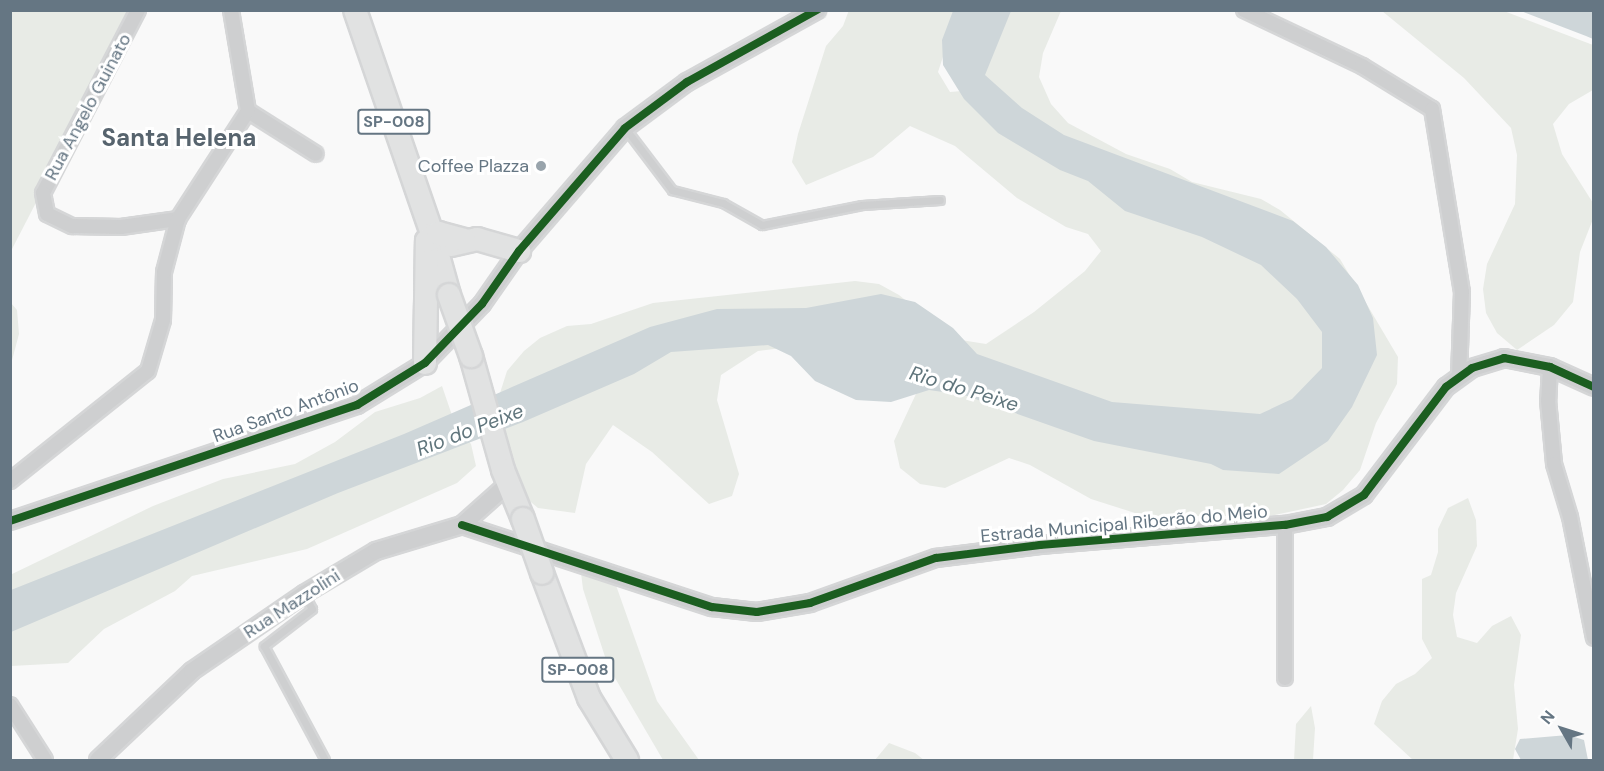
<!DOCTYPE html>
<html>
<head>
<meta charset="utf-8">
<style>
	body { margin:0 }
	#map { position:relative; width:1604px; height:771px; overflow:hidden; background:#f9f9f9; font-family:"DM Sans",sans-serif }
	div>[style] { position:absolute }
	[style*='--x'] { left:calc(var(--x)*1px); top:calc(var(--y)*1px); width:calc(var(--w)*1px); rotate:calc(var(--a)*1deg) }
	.green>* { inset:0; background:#e8ebe6 }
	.water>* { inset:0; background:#ced6d9 }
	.roads { filter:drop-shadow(2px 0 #d5d6d7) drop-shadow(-2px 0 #d5d6d7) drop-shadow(0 2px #d5d6d7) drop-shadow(0 -2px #d5d6d7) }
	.service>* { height:7px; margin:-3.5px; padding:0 3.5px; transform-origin:3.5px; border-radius:3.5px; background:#cecfd0 }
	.minor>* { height:14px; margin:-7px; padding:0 7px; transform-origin:7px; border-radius:7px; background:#cecfd0 }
	.tertiary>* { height:16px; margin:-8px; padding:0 8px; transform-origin:8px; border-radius:8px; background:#cecfd0 }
	.primary>* { height:22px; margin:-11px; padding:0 11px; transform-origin:11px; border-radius:11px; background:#e1e2e2 }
	.bridges { filter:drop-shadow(2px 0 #d5d6d7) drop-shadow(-2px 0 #d5d6d7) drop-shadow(0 2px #d5d6d7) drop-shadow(0 -2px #d5d6d7) }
	.primary-bridge>* { height:22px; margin:-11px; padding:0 11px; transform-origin:11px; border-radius:11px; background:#e1e2e2 }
	.cycleway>* { height:8px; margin:-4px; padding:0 4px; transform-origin:4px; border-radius:4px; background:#1b5e20 }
	.dots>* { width:16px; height:16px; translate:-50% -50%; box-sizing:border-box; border:3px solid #fff; border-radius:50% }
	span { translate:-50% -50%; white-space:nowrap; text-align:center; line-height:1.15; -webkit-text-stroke:6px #fff; paint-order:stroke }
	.shield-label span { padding:2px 4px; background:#fff; border:2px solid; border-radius:4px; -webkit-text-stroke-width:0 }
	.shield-label { font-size:16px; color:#657683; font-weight:700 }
	.street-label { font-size:18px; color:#657683 }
	.poi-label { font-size:18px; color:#657683 }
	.right { translate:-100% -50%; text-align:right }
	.water-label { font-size:20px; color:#60757c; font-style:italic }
	.district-label { font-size:24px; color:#57646e; font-weight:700 }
	.frame { position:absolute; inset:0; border:12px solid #657683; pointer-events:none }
	.north { position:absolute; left:1532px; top:699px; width:60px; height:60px; -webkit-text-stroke:4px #fff; paint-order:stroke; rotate:309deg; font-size:16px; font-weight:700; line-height:24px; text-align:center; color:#657683 }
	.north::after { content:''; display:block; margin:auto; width:21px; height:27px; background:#657683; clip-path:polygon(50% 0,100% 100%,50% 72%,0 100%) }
</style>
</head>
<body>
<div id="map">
	<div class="green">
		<div style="clip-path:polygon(849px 10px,958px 11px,938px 72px,950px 92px,974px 90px,997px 11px,1061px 11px,1043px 53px,1039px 77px,1051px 104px,1068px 123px,1126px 154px,1170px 169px,1192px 182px,1261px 199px,1280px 210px,1340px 259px,1398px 357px,1397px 384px,1376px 423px,1360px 470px,1343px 490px,1326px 504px,1252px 520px,1230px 513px,1227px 516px,1160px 516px,1135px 513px,1091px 499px,1030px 465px,1009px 458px,945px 488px,920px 484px,900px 468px,894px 441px,922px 381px,782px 348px,758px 351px,721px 375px,717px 400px,739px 474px,732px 496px,709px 504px,652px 452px,613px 425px,586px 464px,575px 513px,538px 508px,515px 489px,507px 466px,500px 393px,507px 371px,524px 351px,540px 338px,567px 326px,591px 324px,653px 303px,855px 281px,879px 284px,899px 295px,942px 330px,961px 340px,986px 344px,1034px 312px,1085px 271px,1101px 251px,1088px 234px,1066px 227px,1017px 198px,955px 146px,910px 126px,873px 157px,806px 185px,792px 162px,798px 134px,826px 46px,843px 26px)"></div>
		<div style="clip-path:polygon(11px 11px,135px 11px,11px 251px)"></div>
		<div style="clip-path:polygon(1382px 11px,1504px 11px,1593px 45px,1593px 90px,1569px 104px,1553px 124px,1562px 154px,1593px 203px,1593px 219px,1580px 252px,1573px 302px,1554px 325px,1517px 350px,1497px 333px,1486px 313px,1483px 289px,1487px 264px,1515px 204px,1517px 155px,1511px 128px,1464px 78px)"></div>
		<div style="clip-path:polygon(11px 303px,17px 310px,19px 334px,11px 364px)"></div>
		<div style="clip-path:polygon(442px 386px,456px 427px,471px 444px,476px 466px,457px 483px,307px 549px,192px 576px,175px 591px,104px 629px,68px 663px,11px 666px,10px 575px,153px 506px,223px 479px,295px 464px,335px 442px,375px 412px,420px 398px)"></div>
		<div style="clip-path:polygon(1468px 498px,1476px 520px,1477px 546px,1456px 593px,1453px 615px,1457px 637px,1477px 643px,1492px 626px,1511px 616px,1521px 635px,1514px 685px,1518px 729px,1513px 760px,1413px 760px,1374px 724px,1382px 701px,1396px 684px,1415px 674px,1432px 658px,1422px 639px,1422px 579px,1431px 575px,1438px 552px,1438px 529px,1448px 508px)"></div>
		<div style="clip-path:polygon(580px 565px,612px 574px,657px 701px,699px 760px,663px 760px,608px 666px,583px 589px)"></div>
		<div style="clip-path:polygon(1311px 706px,1315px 728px,1313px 760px,1294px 760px,1296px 724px)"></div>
		<div style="clip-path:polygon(889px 743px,915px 753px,924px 760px,875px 760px)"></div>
	</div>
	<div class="water">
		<div style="clip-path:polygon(953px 11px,1011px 11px,985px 75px,1022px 108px,1064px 135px,1293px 221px,1326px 247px,1358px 285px,1373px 318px,1377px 355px,1352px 407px,1328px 441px,1279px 474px,1223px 470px,1211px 464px,1094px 441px,964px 395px,929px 390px,891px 402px,856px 400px,815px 381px,791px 356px,768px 345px,671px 352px,634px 374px,523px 422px,338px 493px,11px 632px,11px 590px,404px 434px,650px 327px,717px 309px,806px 308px,881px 294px,915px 302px,953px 328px,977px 354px,1112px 402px,1260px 414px,1292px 399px,1322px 368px,1322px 332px,1297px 299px,1261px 265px,1202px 237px,1125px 211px,1088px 181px,1060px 170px,998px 133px,964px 99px,943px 65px,942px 40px)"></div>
		<div style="clip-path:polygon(1521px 11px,1593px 11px,1593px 39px,1586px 36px)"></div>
		<div style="clip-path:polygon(1568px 735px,1584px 740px,1588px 760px,1521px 760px,1515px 749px,1520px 739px)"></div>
	</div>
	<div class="roads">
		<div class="service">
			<div style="--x:625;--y:128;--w:78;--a:52.8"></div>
			<div style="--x:672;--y:190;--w:53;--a:14.3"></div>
			<div style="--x:723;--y:203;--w:45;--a:29.4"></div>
			<div style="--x:762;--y:225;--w:102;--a:-11.3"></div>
			<div style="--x:862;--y:205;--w:78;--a:-3.7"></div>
			<div style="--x:304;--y:594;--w:17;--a:62"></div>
			<div style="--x:312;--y:609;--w:61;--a:142.4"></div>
			<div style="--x:264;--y:646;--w:129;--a:61.8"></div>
		</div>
		<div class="minor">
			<div style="--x:138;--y:10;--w:206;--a:117.4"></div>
			<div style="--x:43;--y:193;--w:21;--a:79"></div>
			<div style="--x:47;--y:214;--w:28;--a:26"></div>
			<div style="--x:72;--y:226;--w:49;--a:1.2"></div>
			<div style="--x:121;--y:227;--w:58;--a:-8"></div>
			<div style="--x:1244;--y:10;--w:131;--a:25.4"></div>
			<div style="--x:1362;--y:66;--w:82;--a:31.6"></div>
			<div style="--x:1432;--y:109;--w:185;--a:80.7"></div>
			<div style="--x:1462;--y:292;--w:86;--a:92"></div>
			<div style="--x:248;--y:111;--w:80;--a:32.3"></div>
			<div style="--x:1550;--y:367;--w:33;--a:93"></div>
			<div style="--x:1548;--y:400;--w:64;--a:84.6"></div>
			<div style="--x:1554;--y:464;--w:55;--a:73.2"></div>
			<div style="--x:1570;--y:517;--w:123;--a:78.8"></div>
			<div style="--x:10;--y:481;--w:176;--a:-38.6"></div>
			<div style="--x:148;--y:371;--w:53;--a:-73.6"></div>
			<div style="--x:163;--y:320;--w:48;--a:-88.8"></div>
			<div style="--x:164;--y:272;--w:55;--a:-75.2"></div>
			<div style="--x:178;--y:219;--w:129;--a:-57.1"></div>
			<div style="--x:248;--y:111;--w:102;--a:-99.6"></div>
			<div style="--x:1285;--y:525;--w:153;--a:90"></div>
			<div style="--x:10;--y:705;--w:65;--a:57.5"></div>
		</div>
		<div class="tertiary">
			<div style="--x:10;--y:521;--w:366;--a:-18.5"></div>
			<div style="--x:357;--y:405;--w:80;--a:-31.7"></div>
			<div style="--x:425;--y:363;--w:82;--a:-46"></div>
			<div style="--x:482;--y:304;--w:65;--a:-55.1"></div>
			<div style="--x:519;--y:251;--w:162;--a:-49.2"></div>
			<div style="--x:625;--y:128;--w:77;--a:-36.6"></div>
			<div style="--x:687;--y:82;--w:149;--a:-29"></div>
			<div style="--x:462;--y:525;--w:263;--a:18.2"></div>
			<div style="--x:712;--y:607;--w:45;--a:6.3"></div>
			<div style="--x:757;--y:612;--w:54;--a:-9.6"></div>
			<div style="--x:810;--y:603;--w:134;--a:-19.7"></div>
			<div style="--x:936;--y:558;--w:105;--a:-7.1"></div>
			<div style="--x:1040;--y:545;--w:246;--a:-4.7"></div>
			<div style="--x:1285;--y:525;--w:43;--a:-10.8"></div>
			<div style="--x:1327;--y:517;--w:43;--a:-30.7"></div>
			<div style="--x:1364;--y:495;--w:136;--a:-52.8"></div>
			<div style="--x:1446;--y:387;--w:32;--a:-36"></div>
			<div style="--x:1472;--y:368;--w:34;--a:-17"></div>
			<div style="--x:1504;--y:358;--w:47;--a:11.1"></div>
			<div style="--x:1550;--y:367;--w:48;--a:24.4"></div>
			<div style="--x:98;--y:760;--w:129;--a:-43.4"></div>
			<div style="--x:192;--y:671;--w:136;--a:-34.5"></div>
			<div style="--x:304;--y:594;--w:84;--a:-30.8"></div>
			<div style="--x:376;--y:551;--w:90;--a:-16.8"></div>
			<div style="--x:462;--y:525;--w:62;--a:-41.7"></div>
		</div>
		<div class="primary">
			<div style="--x:355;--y:10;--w:237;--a:71"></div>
			<div style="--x:432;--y:234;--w:63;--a:74.4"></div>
			<div style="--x:451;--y:245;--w:27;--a:-13"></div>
			<div style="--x:477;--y:239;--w:44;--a:15.9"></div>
			<div style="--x:471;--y:356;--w:118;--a:74.3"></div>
			<div style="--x:503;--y:470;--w:53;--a:67.8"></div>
			<div style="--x:425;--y:363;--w:122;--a:-89.1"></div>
			<div style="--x:427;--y:241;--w:14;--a:-36"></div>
			<div style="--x:438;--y:233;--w:27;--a:15"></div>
			<div style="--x:542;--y:573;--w:134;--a:69.4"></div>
			<div style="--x:589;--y:698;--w:73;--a:58.5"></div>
		</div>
	</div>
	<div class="bridges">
		<div class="primary-bridge">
			<div style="--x:449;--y:295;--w:65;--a:70.2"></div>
			<div style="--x:523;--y:519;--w:57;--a:70.6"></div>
		</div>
	</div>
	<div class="cycleway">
		<div style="--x:10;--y:521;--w:366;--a:-18.5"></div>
		<div style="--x:357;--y:405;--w:80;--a:-31.7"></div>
		<div style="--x:425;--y:363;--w:82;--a:-46"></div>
		<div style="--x:482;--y:304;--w:65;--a:-55.1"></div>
		<div style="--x:519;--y:251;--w:162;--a:-49.2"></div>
		<div style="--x:625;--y:128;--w:77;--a:-36.6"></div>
		<div style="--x:687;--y:82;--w:149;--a:-29"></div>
		<div style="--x:462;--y:525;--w:263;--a:18.2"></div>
		<div style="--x:712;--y:607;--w:45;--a:6.3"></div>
		<div style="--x:757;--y:612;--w:54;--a:-9.6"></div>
		<div style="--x:810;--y:603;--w:134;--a:-19.7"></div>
		<div style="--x:936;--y:558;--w:105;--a:-7.1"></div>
		<div style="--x:1040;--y:545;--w:246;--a:-4.7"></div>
		<div style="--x:1285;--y:525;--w:43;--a:-10.8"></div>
		<div style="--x:1327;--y:517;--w:43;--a:-30.7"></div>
		<div style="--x:1364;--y:495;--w:136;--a:-52.8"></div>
		<div style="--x:1446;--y:387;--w:32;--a:-36"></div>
		<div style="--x:1472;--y:368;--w:34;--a:-17"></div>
		<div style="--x:1504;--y:358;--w:47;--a:11.1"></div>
		<div style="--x:1550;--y:367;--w:48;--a:24.4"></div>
	</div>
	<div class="dots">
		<div style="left:541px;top:166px;background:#99a4ac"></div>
	</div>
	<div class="shield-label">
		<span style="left:394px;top:122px">SP-008</span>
		<span style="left:578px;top:670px">SP-008</span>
	</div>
	<div class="street-label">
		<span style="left:88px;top:107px;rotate:-62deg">Rua Angelo Guinato</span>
		<span style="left:286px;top:411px;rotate:-20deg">Rua Santo Antônio</span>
		<span style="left:1124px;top:524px;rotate:-5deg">Estrada Municipal Riberão do Meio</span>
		<span style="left:292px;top:604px;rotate:-33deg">Rua Mazzolini</span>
	</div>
	<div class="poi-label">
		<span class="right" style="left:529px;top:166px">Coffee Plazza</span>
	</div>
	<div class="water-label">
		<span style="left:964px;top:389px;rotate:17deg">Rio do Peixe</span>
		<span style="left:470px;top:430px;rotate:-21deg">Rio do Peixe</span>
	</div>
	<div class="district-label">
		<span style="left:179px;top:138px">Santa Helena</span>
	</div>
	<div class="frame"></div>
	<div class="north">N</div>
</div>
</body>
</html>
